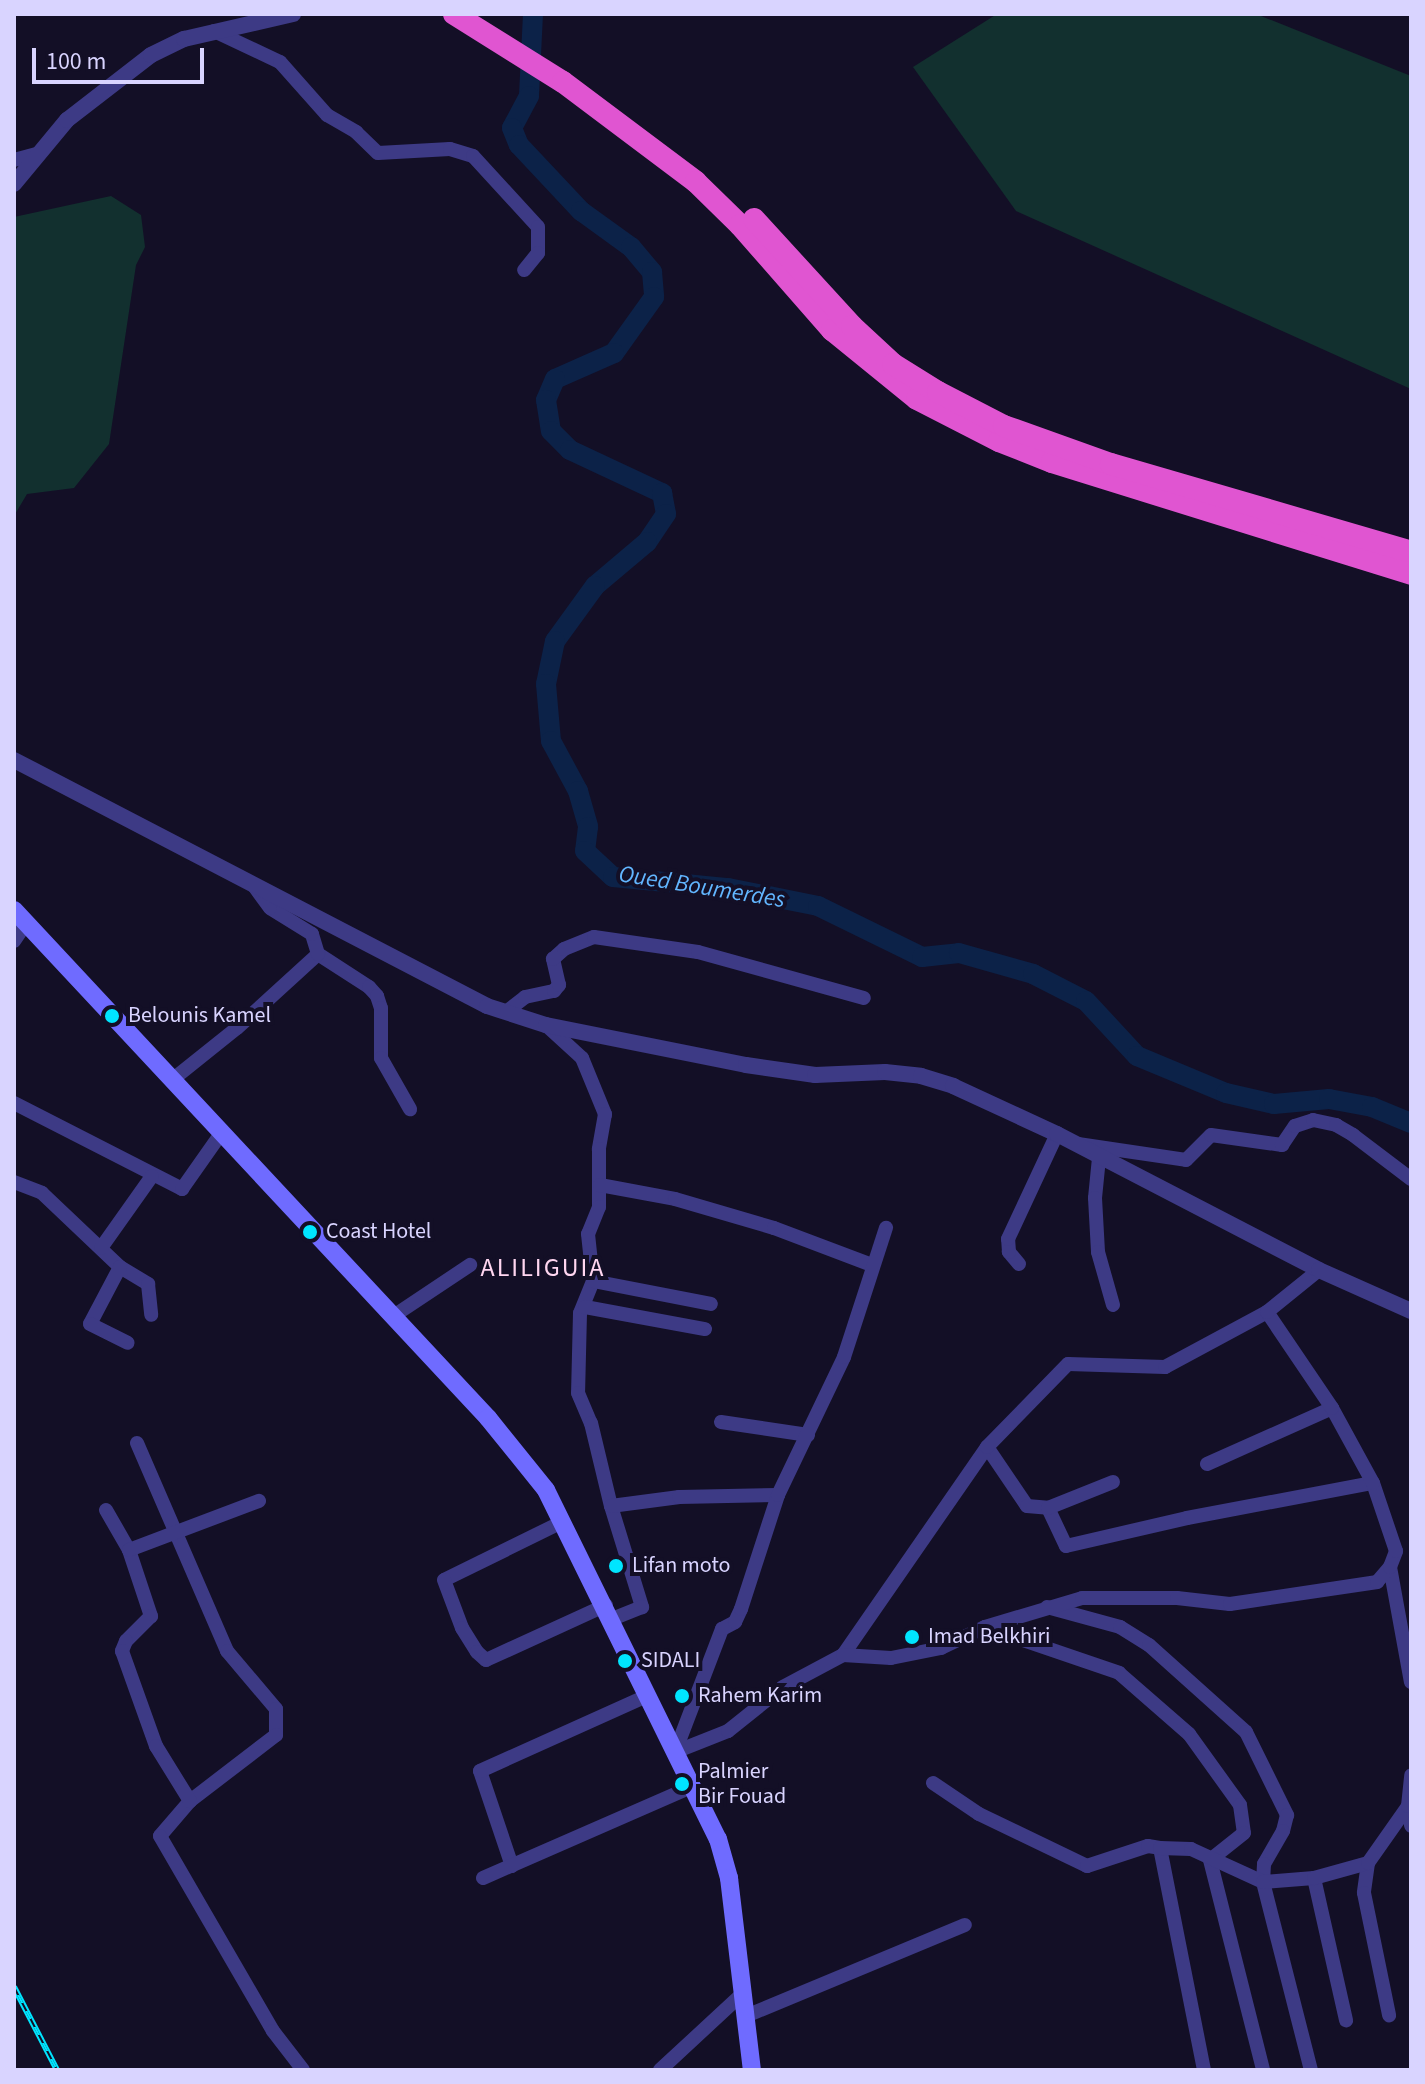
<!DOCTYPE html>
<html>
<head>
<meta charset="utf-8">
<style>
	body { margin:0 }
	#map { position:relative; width:1425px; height:2084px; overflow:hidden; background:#130f26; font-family:"Source Sans 3",sans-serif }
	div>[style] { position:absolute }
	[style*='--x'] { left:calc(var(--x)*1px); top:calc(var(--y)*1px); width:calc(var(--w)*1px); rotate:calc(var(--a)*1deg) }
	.green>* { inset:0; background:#12302f }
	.river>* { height:20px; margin:-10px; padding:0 10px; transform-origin:10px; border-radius:10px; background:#0c2248 }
	.minor>* { height:14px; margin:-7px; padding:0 7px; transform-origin:7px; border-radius:7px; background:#3d3a85 }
	.tertiary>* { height:16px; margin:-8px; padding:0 8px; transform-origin:8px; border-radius:8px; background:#3d3a85 }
	.secondary>* { height:18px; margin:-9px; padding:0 9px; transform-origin:9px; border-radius:9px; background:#6f6bff }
	.trunk>* { height:22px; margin:-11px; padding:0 11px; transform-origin:11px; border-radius:11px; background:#e055d1 }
	.rail>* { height:6px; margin-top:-3px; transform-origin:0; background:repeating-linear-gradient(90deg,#130f26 0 9px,#00e5ff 0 18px); box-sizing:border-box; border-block:2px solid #00e5ff }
	.dots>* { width:22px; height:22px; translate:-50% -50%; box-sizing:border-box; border:4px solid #130f26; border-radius:50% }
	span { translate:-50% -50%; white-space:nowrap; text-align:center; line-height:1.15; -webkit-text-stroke:8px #130f26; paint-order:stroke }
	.poi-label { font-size:22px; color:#d9d4ff }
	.left { translate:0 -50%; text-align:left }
	.water-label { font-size:24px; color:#62b6ff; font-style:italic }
	.quarter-label { font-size:26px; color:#ffd6f0; letter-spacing:2px }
	.frame { position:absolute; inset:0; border:16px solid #d9d4ff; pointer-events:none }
	.scale { position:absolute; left:32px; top:48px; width:172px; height:36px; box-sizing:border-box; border:4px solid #d9d4ff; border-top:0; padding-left:10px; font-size:24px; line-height:28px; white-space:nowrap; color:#d9d4ff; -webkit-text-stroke:6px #130f26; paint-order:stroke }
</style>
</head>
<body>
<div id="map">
	<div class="green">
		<div style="clip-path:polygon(997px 14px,1256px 14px,1411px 76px,1411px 389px,1016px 211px,913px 67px)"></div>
		<div style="clip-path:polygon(111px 196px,141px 215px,145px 247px,136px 265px,109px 444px,74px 488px,27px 494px,14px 516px,14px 217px)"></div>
	</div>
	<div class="river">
		<div style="--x:533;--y:14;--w:82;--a:92.8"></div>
		<div style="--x:529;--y:96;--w:36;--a:118"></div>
		<div style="--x:512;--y:128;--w:18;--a:68"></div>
		<div style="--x:519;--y:145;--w:91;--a:46.8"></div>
		<div style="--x:581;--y:211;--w:62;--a:35.8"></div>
		<div style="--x:631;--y:247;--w:33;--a:50"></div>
		<div style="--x:652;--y:272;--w:25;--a:85"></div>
		<div style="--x:654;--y:297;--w:69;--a:125.5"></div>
		<div style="--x:614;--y:353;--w:64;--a:156.2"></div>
		<div style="--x:555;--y:379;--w:23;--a:113"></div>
		<div style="--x:546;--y:400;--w:31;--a:81"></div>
		<div style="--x:551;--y:431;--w:27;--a:45"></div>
		<div style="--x:570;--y:450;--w:102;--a:25.1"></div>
		<div style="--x:662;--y:493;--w:21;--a:79"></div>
		<div style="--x:666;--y:514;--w:34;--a:124"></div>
		<div style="--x:647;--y:542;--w:68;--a:139.8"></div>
		<div style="--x:595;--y:586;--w:68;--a:126"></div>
		<div style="--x:555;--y:641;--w:44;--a:101.8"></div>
		<div style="--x:546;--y:684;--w:57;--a:85"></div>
		<div style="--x:551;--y:741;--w:57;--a:61.6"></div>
		<div style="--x:578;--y:791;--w:37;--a:74"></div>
		<div style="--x:588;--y:827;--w:24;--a:97"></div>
		<div style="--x:585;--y:851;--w:38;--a:43"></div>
		<div style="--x:613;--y:877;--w:116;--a:5.5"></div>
		<div style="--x:728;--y:888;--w:92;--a:11.3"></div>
		<div style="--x:818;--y:906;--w:116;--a:26.1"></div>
		<div style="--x:922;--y:957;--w:37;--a:-6"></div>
		<div style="--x:959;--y:953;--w:77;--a:15.8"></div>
		<div style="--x:1033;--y:974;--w:59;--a:27"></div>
		<div style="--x:1086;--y:1001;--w:75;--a:47.2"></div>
		<div style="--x:1137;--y:1056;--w:96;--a:22.6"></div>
		<div style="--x:1226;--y:1093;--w:49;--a:12.9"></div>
		<div style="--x:1274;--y:1104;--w:55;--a:-5.2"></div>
		<div style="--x:1329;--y:1099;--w:44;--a:10.5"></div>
		<div style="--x:1372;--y:1107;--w:42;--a:22.3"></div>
	</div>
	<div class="minor">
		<div style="--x:214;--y:31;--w:73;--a:25.2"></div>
		<div style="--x:280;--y:62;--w:71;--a:48.4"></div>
		<div style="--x:327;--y:115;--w:34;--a:30"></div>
		<div style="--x:356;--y:132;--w:30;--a:44"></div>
		<div style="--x:378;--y:153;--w:72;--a:-3.2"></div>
		<div style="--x:450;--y:149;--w:24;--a:17"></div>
		<div style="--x:473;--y:156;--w:96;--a:47.5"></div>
		<div style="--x:538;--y:227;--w:26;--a:90"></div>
		<div style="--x:538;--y:253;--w:22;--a:129"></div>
		<div style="--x:14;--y:160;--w:23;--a:-15"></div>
		<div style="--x:14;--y:941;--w:22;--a:-56"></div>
		<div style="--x:318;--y:954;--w:61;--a:32.9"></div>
		<div style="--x:369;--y:987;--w:12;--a:48"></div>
		<div style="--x:377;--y:996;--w:13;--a:72"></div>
		<div style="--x:381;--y:1008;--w:50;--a:90"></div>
		<div style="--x:381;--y:1058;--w:59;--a:60.4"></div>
		<div style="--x:506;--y:1012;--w:24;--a:-38"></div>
		<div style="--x:525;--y:997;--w:30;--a:-12"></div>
		<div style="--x:554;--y:991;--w:8;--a:-50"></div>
		<div style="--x:559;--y:985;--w:27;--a:-103"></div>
		<div style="--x:553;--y:959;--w:15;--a:-42"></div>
		<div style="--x:564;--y:949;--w:32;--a:-22"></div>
		<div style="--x:594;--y:937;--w:105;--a:8.2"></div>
		<div style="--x:698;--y:952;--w:172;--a:15.5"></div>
		<div style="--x:546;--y:1025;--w:49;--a:42.5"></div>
		<div style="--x:582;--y:1058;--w:61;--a:67.7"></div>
		<div style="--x:605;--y:1114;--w:36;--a:100"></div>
		<div style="--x:599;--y:1149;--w:58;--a:90"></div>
		<div style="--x:599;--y:1207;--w:29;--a:112"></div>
		<div style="--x:588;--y:1234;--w:47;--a:83.9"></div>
		<div style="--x:593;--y:1281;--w:35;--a:112"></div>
		<div style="--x:580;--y:1313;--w:80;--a:91.4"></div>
		<div style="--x:578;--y:1393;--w:33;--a:67"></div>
		<div style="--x:591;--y:1423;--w:85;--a:76.5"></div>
		<div style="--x:611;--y:1506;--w:106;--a:72.9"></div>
		<div style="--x:642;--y:1607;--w:31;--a:158"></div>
		<div style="--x:172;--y:1080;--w:83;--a:-38.7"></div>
		<div style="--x:237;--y:1028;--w:110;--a:-42.4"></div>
		<div style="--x:318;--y:954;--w:21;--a:-107"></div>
		<div style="--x:312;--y:934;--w:49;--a:-148.2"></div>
		<div style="--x:270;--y:908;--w:27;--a:-126"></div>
		<div style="--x:14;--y:1103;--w:189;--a:27.1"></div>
		<div style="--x:182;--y:1189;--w:70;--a:-54.9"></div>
		<div style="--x:1078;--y:1144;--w:109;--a:8.4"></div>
		<div style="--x:1186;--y:1160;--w:35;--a:-45"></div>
		<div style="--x:1211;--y:1135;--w:72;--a:8"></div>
		<div style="--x:1282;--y:1145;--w:23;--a:-56"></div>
		<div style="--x:1295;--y:1126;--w:19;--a:-18"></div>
		<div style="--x:1313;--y:1120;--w:24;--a:12"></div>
		<div style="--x:1336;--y:1125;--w:20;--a:30"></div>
		<div style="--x:1353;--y:1135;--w:73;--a:37.2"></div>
		<div style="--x:1099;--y:1158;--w:40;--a:95.7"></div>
		<div style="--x:1095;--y:1198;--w:54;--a:86.8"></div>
		<div style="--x:1098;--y:1252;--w:55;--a:74.2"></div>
		<div style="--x:14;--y:1182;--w:30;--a:21"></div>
		<div style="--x:42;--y:1193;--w:108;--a:43.5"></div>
		<div style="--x:120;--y:1267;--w:33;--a:31"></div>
		<div style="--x:148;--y:1284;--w:31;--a:84"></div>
		<div style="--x:600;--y:1185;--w:76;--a:10.6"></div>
		<div style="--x:675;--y:1199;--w:103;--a:16.3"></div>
		<div style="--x:774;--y:1228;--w:105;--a:20.7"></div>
		<div style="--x:101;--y:1248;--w:88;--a:-54.7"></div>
		<div style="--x:1019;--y:1264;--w:16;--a:-130"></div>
		<div style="--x:1009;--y:1252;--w:13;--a:-94"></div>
		<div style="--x:1008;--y:1239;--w:116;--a:-65"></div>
		<div style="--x:120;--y:1267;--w:64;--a:117.8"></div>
		<div style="--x:90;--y:1324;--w:42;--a:26.6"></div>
		<div style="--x:593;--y:1281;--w:120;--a:11"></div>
		<div style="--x:585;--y:1307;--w:122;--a:10.4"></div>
		<div style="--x:392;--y:1317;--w:94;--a:-33.7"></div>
		<div style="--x:721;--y:1422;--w:88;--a:8.5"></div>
		<div style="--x:137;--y:1443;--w:227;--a:66.6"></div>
		<div style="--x:227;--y:1651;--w:76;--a:49.8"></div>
		<div style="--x:276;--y:1709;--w:26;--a:90"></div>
		<div style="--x:276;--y:1735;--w:108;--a:142.5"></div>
		<div style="--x:190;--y:1801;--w:46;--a:130.6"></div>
		<div style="--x:160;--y:1836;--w:225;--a:59.9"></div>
		<div style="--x:273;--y:2031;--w:49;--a:52.4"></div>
		<div style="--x:987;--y:1447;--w:71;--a:55.9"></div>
		<div style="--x:1027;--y:1506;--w:21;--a:5"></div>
		<div style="--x:1048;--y:1508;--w:42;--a:64.7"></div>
		<div style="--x:1066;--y:1546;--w:124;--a:-13"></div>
		<div style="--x:1187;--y:1518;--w:189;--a:-10.7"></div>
		<div style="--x:1207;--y:1464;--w:137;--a:-24.1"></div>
		<div style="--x:611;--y:1506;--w:69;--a:-7.5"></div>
		<div style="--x:679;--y:1497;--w:99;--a:-1.2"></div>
		<div style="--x:1048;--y:1508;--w:70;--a:-21.8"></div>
		<div style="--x:106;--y:1510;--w:46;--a:60.1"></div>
		<div style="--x:129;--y:1550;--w:70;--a:71.6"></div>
		<div style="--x:151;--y:1616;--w:35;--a:135"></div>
		<div style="--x:126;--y:1641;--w:11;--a:112"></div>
		<div style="--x:122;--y:1651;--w:101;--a:70.3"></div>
		<div style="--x:156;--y:1746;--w:65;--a:58.3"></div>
		<div style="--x:562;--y:1522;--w:131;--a:153.8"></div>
		<div style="--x:444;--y:1580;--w:51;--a:69.4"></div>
		<div style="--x:462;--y:1628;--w:28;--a:58"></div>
		<div style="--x:477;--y:1652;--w:12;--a:42"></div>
		<div style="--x:486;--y:1660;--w:132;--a:-24.6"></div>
		<div style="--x:129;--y:1550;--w:139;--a:-20.7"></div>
		<div style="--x:1390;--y:1567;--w:117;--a:79.7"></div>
		<div style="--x:1047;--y:1607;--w:76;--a:15.3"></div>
		<div style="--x:1120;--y:1627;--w:34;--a:32"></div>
		<div style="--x:1149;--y:1645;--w:130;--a:41.9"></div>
		<div style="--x:1246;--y:1732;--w:93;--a:63.7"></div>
		<div style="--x:1287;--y:1815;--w:16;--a:104"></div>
		<div style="--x:1283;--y:1831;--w:38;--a:120"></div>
		<div style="--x:1264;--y:1864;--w:18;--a:93"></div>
		<div style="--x:1263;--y:1882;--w:194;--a:75.7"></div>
		<div style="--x:985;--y:1627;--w:142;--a:18.9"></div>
		<div style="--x:1119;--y:1673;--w:93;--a:41.1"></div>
		<div style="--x:1189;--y:1734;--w:87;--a:54.3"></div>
		<div style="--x:1240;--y:1805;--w:28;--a:82"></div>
		<div style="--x:1244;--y:1833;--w:43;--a:141.5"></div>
		<div style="--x:1210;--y:1860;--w:217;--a:75.8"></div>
		<div style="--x:843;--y:1655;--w:253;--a:-55.3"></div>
		<div style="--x:987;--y:1447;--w:116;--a:-45.7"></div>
		<div style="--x:1068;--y:1364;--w:97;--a:1.8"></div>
		<div style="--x:1165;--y:1367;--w:116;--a:-28.3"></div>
		<div style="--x:675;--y:1752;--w:57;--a:-21.6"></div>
		<div style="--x:728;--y:1731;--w:70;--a:-38.7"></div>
		<div style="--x:783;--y:1687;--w:68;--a:-28.1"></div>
		<div style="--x:843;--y:1655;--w:48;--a:3.6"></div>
		<div style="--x:891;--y:1658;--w:51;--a:-11.3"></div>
		<div style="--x:941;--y:1648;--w:49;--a:-25.5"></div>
		<div style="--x:985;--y:1627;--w:101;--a:-16.6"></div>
		<div style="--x:1082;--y:1598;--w:95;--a:0"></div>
		<div style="--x:1177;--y:1598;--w:53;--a:6.5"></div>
		<div style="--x:1230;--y:1604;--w:149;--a:-8.5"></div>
		<div style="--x:1377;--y:1582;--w:20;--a:-49"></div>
		<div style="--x:1390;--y:1567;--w:17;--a:-69"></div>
		<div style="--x:1396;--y:1551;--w:72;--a:-108.7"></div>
		<div style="--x:1373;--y:1483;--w:85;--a:-118.7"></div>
		<div style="--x:1332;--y:1408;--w:116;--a:-124.1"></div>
		<div style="--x:1267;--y:1312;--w:67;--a:-38.9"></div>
		<div style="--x:675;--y:1752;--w:132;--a:-69.1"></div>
		<div style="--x:722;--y:1629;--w:15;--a:-28"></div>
		<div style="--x:735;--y:1622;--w:14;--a:-65"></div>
		<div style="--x:741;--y:1609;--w:120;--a:-72"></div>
		<div style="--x:778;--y:1495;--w:153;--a:-64.4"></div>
		<div style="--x:844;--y:1357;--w:136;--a:-72"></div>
		<div style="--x:933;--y:1783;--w:55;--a:34"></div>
		<div style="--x:979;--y:1814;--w:120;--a:25.7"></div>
		<div style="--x:1087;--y:1866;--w:64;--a:-18.2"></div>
		<div style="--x:1148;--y:1846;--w:12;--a:9"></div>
		<div style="--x:1408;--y:1806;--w:20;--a:81"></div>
		<div style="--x:1368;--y:1863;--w:30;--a:98"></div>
		<div style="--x:1364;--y:1893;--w:125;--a:78.4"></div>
		<div style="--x:512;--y:1866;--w:100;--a:-108.6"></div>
		<div style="--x:480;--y:1771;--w:183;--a:-24.2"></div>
		<div style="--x:483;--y:1878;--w:227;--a:-23.6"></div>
		<div style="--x:1314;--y:1878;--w:146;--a:77.3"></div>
		<div style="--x:746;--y:2016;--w:237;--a:-22.6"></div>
		<div style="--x:660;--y:2070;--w:112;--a:-42.8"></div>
		<div style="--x:1204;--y:2070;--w:226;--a:-101.2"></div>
		<div style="--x:1160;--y:1848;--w:31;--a:2"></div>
		<div style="--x:1191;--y:1849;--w:79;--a:24.6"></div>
		<div style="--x:1263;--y:1882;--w:51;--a:-4.5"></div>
		<div style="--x:1314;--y:1878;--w:56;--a:-15.5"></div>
		<div style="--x:1368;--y:1863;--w:70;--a:-54.9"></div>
		<div style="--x:1408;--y:1806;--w:31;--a:-84"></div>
	</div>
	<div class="tertiary">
		<div style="--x:14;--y:184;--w:83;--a:-50.4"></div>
		<div style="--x:67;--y:120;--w:106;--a:-37.7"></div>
		<div style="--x:151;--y:55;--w:37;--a:-26"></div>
		<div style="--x:184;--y:39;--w:112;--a:-12.9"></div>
		<div style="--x:14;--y:760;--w:533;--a:27.48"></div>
		<div style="--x:487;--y:1006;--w:62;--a:17.9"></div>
		<div style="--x:546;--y:1025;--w:204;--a:11.3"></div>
		<div style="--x:746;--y:1065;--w:70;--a:8.2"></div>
		<div style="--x:815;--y:1075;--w:70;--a:-2.5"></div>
		<div style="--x:885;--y:1072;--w:36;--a:6"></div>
		<div style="--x:921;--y:1076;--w:34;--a:17"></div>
		<div style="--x:953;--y:1086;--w:115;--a:24.8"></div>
		<div style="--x:1057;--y:1134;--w:295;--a:27.4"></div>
		<div style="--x:1319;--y:1270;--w:101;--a:24"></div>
	</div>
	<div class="secondary">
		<div style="--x:14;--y:910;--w:695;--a:46.98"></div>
		<div style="--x:488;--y:1418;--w:92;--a:51.1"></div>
		<div style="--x:546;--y:1490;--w:389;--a:63.8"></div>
		<div style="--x:718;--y:1839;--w:41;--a:74.2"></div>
		<div style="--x:729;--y:1878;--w:193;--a:83.2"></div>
	</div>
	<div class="trunk">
		<div style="--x:454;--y:14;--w:128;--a:32"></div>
		<div style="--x:563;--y:82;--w:166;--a:36.9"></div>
		<div style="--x:696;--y:182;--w:62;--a:44.3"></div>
		<div style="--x:740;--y:225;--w:140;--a:48.8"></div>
		<div style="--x:832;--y:330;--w:109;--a:39.1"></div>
		<div style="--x:917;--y:399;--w:92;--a:27.1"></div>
		<div style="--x:999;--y:441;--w:57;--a:21.6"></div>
		<div style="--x:1052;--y:462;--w:376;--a:17.3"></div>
		<div style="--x:754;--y:219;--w:145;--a:47.5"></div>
		<div style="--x:852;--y:326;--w:56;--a:42.8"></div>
		<div style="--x:893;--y:364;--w:53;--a:31.9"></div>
		<div style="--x:938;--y:392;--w:74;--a:27.3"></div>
		<div style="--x:1004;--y:426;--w:114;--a:19.6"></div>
		<div style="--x:1111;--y:464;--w:313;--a:16.3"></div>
	</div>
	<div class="rail">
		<div style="--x:14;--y:1987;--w:93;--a:62.6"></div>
	</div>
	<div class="dots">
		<div style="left:112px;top:1016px;background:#00e5ff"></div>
		<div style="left:310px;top:1232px;background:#00e5ff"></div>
		<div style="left:616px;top:1566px;background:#00e5ff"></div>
		<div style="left:912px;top:1637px;background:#00e5ff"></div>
		<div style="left:625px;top:1661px;background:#00e5ff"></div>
		<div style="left:682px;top:1696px;background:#00e5ff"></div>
		<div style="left:682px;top:1784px;background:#00e5ff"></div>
	</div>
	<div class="poi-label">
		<span class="left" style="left:128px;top:1016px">Belounis Kamel</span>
		<span class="left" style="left:326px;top:1232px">Coast Hotel</span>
		<span class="left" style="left:632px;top:1566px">Lifan moto</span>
		<span class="left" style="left:928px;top:1637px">Imad Belkhiri</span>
		<span class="left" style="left:641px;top:1661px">SIDALI</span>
		<span class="left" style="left:698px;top:1696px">Rahem Karim</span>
		<span class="left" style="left:698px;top:1784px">Palmier<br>Bir Fouad</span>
	</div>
	<div class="water-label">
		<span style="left:702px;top:887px;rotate:9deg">Oued Boumerdes</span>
	</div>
	<div class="quarter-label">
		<span style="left:543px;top:1268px">ALILIGUIA</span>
	</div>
	<div class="frame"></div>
	<div class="scale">100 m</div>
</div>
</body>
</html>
